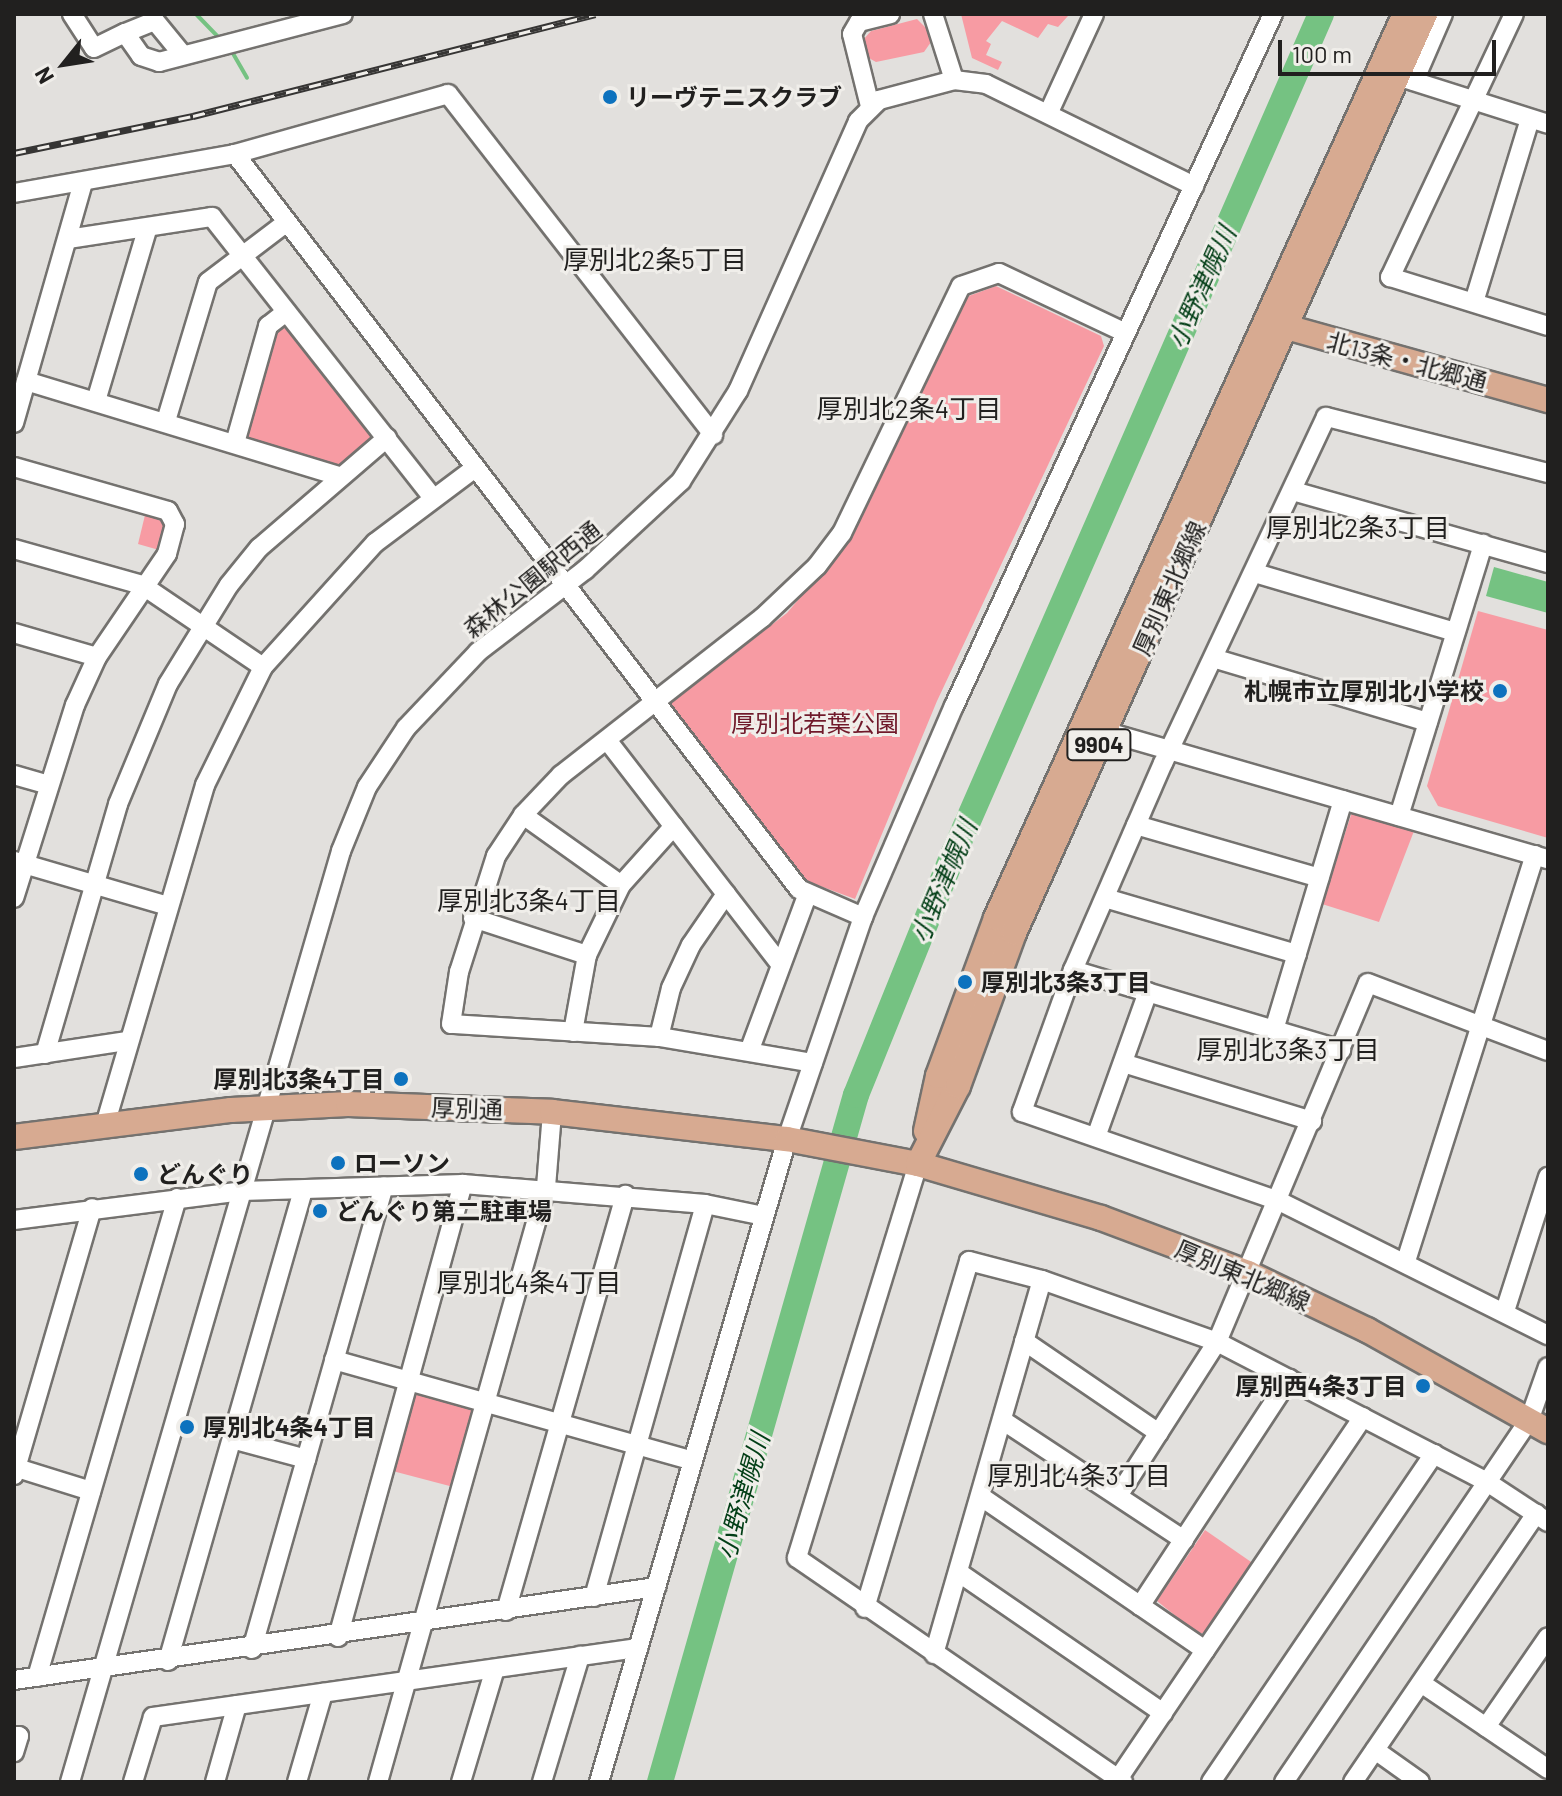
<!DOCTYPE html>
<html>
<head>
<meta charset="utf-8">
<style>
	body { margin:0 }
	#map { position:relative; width:1562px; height:1796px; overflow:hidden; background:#e2e0dd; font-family:Barlow,"Noto Sans JP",sans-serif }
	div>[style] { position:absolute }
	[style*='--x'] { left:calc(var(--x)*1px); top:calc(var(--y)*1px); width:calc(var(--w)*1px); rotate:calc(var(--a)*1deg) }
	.green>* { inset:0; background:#f79ba3 }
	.water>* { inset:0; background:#75c282 }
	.stream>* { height:4px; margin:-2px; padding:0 2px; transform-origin:2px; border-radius:2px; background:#75c282 }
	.river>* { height:26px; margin:-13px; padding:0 13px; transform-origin:13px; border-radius:13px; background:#75c282 }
	.roads { filter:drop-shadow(2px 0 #74726f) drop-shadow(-2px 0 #74726f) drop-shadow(0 2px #74726f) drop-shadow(0 -2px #74726f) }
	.minor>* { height:18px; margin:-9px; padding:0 9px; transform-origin:9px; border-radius:9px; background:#fff }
	.major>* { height:24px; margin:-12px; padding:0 12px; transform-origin:12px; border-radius:12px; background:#d7aa91 }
	.rail>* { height:7px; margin-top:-3.5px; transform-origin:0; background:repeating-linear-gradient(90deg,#f0eeea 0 12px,#363534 0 24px); box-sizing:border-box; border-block:2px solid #363534 }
	.dots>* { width:22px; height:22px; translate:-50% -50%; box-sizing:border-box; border:4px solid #f0eeea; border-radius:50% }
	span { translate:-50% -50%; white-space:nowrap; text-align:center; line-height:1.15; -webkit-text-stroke:6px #f0eeea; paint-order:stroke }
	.shield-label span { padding:2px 6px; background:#f0eeea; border:2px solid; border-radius:6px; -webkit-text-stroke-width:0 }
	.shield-label { font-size:22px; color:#21201f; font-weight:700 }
	.poi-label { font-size:24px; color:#21201f; font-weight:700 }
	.left { translate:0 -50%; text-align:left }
	.right { translate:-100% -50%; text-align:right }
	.street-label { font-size:24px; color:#21201f }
	.park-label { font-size:24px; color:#70192a }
	.neighbourhood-label { font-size:26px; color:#21201f }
	.water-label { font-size:26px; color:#023e16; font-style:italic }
	.frame { position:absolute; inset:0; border:16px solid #21201f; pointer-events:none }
	.north { position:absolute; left:24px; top:24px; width:80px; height:80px; -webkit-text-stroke:6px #f0eeea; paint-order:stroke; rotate:240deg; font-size:22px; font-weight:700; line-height:32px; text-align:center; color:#21201f }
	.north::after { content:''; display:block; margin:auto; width:28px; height:36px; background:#21201f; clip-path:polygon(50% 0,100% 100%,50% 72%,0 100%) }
	.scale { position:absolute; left:1278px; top:40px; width:218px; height:36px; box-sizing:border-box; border:4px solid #21201f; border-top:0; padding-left:10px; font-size:24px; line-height:28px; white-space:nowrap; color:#21201f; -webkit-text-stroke:6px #f0eeea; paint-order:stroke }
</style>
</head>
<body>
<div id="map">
	<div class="green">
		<div style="clip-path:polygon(961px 14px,1081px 14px,1068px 16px,1058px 27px,1048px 24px,1038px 38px,1002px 21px,986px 41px,991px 44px,986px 55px,1002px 62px,998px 70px,972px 58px)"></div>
		<div style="clip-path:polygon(917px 19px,929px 31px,931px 42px,924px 52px,876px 62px,867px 57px,863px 40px,871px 31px)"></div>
		<div style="clip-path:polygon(996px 286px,1101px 336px,1104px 346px,937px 701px,855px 899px,804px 880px,668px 705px,787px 613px,852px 536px,966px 297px)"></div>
		<div style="clip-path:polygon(286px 324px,375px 439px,334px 471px,246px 442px,277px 331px)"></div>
		<div style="clip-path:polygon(145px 515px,159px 518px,165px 528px,159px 550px,138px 544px)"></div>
		<div style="clip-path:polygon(1478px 611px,1548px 630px,1548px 838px,1438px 806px,1427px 786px)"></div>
		<div style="clip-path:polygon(1352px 812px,1414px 831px,1379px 922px,1322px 904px)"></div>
		<div style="clip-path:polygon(409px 1381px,485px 1402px,461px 1489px,385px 1469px)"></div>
		<div style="clip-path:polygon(1205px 1530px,1254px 1564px,1208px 1632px,1198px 1634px,1157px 1601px)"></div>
	</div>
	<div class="water">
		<div style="clip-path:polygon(1494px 567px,1548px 582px,1548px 613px,1486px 596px)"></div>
	</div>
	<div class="stream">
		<div style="--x:196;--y:14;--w:37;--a:46"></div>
		<div style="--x:231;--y:50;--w:32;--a:60"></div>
	</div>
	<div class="river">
		<div style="--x:660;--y:1782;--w:714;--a:-74.08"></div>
		<div style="--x:856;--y:1095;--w:261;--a:-68"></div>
		<div style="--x:954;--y:853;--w:916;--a:-66.37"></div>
	</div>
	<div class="roads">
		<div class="minor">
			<div style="--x:72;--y:14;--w:40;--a:57.1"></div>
			<div style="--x:94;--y:48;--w:34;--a:-26"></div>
			<div style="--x:125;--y:33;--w:28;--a:55"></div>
			<div style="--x:141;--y:56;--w:19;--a:18"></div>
			<div style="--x:159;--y:62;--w:190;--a:-14.6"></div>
			<div style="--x:933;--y:14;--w:69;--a:72.3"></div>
			<div style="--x:1514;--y:14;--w:291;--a:115.2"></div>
			<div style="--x:1390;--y:277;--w:165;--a:17.2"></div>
			<div style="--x:125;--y:33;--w:32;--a:-22"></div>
			<div style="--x:155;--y:21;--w:43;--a:50.7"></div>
			<div style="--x:1397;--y:76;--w:158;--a:17.6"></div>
			<div style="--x:1414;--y:81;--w:73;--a:-66.6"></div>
			<div style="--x:870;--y:106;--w:74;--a:-104"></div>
			<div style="--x:852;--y:34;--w:14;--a:-60"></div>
			<div style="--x:859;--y:22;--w:32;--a:-14"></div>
			<div style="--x:1049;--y:112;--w:108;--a:-65.3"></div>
			<div style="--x:235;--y:154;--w:926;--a:52.5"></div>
			<div style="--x:799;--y:889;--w:70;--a:23.6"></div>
			<div style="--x:14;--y:193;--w:224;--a:-10"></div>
			<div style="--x:235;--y:154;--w:221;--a:-15.7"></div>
			<div style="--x:448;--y:94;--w:432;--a:52.1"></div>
			<div style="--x:68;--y:239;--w:146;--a:-8.7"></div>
			<div style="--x:212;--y:217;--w:357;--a:51.8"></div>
			<div style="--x:1474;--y:302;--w:191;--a:-73"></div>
			<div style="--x:26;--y:381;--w:326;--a:16.9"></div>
			<div style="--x:96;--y:401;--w:178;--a:-73.4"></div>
			<div style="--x:166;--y:421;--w:145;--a:-73.2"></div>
			<div style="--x:208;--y:282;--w:99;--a:-37.2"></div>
			<div style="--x:14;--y:423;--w:250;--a:-74"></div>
			<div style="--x:235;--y:443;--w:122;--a:-74.2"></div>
			<div style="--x:268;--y:326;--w:23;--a:-38"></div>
			<div style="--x:14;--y:467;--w:160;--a:15.9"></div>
			<div style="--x:168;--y:511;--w:15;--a:62"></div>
			<div style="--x:175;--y:524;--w:31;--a:105"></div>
			<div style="--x:167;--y:554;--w:125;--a:124.2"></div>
			<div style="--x:97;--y:657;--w:53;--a:114.6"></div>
			<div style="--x:75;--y:705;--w:202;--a:107.5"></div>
			<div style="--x:1548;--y:473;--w:229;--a:-165.8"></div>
			<div style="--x:1326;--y:417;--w:382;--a:115.2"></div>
			<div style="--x:1163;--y:763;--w:226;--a:113.5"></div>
			<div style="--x:1073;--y:970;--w:151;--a:109.8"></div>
			<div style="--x:1022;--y:1112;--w:272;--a:19.1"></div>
			<div style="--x:1279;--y:1201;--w:301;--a:26.5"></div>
			<div style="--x:1293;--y:491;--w:265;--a:15.8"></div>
			<div style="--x:14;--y:549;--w:133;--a:15.7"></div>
			<div style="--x:142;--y:585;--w:146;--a:34.1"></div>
			<div style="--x:1255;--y:573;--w:209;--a:16.4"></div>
			<div style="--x:14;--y:633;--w:86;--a:16.1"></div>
			<div style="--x:1216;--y:659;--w:221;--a:16.6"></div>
			<div style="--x:1093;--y:728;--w:473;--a:16.1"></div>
			<div style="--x:607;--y:740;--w:284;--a:52.3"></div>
			<div style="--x:14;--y:775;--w:35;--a:16"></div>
			<div style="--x:523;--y:815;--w:120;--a:35.5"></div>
			<div style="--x:1399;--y:816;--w:285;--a:-72.8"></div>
			<div style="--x:1136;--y:825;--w:191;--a:16.1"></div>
			<div style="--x:14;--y:861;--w:160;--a:16.3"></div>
			<div style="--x:1105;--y:898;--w:200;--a:16.3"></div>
			<div style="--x:473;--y:918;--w:120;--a:18"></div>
			<div style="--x:1073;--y:970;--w:280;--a:16.6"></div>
			<div style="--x:1274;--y:1030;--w:240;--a:-73.3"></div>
			<div style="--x:573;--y:1032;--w:78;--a:-79.7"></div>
			<div style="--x:587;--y:955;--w:78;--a:-64.1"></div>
			<div style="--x:621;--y:885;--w:79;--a:-48.1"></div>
			<div style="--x:659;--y:1037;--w:50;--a:-76.2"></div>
			<div style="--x:671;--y:988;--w:47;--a:-65.1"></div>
			<div style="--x:691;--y:945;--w:62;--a:-55.5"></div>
			<div style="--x:750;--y:1049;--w:166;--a:-69.6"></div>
			<div style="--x:45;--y:1054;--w:260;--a:-73.7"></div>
			<div style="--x:118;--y:804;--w:130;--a:-67.4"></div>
			<div style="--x:168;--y:684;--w:116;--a:-58.4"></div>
			<div style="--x:229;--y:585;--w:48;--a:-51"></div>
			<div style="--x:259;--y:548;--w:169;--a:-40.7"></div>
			<div style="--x:14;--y:1058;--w:113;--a:-8.6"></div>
			<div style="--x:813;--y:1063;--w:156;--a:-170.4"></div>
			<div style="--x:659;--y:1037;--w:208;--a:-176.4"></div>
			<div style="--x:451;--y:1024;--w:53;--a:-81.3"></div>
			<div style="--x:459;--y:972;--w:122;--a:-72.3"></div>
			<div style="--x:496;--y:856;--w:49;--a:-56.6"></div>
			<div style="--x:523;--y:815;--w:55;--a:-46.5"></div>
			<div style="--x:561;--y:775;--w:255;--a:-38"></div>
			<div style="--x:762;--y:618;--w:76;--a:-43.4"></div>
			<div style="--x:817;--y:566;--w:41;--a:-52.9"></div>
			<div style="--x:842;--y:533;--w:274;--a:-64.3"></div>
			<div style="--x:961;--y:286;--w:40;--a:-18.9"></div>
			<div style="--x:999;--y:273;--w:140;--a:25.3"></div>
			<div style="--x:1123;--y:1063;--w:198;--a:17.1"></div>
			<div style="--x:105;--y:1125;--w:354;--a:-73.6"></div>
			<div style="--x:205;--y:785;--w:131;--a:-63.8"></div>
			<div style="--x:263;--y:667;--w:167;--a:-47.9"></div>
			<div style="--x:375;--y:543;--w:125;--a:-36.9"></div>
			<div style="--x:1096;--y:1137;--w:154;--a:-70.3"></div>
			<div style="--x:918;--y:1164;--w:412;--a:107.1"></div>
			<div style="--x:797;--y:1558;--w:396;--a:34.5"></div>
			<div style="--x:14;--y:1220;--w:230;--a:-7.2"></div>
			<div style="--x:242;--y:1191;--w:221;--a:-1.8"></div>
			<div style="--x:463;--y:1184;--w:243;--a:4.7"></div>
			<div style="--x:705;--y:1204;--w:60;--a:11.5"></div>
			<div style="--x:1406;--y:1261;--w:426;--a:-72.4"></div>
			<div style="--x:1505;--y:1311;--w:141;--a:-72.2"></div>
			<div style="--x:1024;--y:1341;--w:163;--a:34.3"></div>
			<div style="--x:334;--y:1360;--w:373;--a:15.7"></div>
			<div style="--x:1002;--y:1420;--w:218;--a:33.4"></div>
			<div style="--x:232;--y:1439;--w:77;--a:15.1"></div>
			<div style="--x:14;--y:1467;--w:81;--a:17.3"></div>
			<div style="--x:14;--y:1475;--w:278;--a:-73.7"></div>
			<div style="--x:980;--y:1496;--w:273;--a:34.4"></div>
			<div style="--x:1118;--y:1496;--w:183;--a:-57.3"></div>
			<div style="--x:1217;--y:1342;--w:389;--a:-67.2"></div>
			<div style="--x:1368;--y:983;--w:192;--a:20.7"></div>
			<div style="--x:958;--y:1572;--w:249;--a:34.5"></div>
			<div style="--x:594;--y:1597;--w:408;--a:-74.2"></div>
			<div style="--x:1140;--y:1606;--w:272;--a:-56.7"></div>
			<div style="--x:865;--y:1608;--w:362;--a:-73.3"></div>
			<div style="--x:969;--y:1261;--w:75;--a:14.6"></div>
			<div style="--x:1042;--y:1280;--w:186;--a:19.5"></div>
			<div style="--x:1217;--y:1342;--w:304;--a:27.4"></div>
			<div style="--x:1487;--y:1482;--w:73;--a:33.3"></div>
			<div style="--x:506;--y:1611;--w:433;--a:-74"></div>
			<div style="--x:338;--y:1637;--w:470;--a:-74.6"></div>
			<div style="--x:252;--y:1649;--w:481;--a:-74.1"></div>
			<div style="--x:934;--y:1654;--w:389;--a:-73.9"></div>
			<div style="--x:168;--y:1661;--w:489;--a:-74"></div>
			<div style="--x:37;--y:1677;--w:499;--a:-73.7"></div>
			<div style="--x:14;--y:1680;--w:649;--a:-8.24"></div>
			<div style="--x:1421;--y:1683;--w:153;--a:34.1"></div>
			<div style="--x:1486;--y:1727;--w:109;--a:-55.4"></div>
			<div style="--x:14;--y:1736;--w:5;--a:0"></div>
			<div style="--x:19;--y:1736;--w:17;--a:107"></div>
			<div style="--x:1375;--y:1750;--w:55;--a:35.4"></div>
			<div style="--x:1118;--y:1779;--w:437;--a:-55.9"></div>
			<div style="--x:70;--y:1782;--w:970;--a:-73.77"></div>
			<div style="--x:341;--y:851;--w:69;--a:-67.9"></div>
			<div style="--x:367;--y:787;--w:71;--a:-56.5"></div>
			<div style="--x:406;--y:728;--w:105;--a:-46.5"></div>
			<div style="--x:478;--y:652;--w:135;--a:-37.5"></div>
			<div style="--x:585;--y:570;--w:131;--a:-42.8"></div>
			<div style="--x:681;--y:481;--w:107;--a:-57.7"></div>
			<div style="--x:738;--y:391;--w:295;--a:-66"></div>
			<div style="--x:858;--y:121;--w:30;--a:-45"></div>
			<div style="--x:879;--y:100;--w:78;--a:-14.9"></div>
			<div style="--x:954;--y:80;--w:32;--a:7"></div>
			<div style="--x:986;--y:84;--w:232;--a:26.1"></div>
			<div style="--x:133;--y:1782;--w:68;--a:-72.9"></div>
			<div style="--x:153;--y:1717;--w:490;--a:-8.1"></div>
			<div style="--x:215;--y:1782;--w:80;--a:-74.1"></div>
			<div style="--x:297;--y:1782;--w:93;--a:-73.7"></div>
			<div style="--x:378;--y:1782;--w:618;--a:-74.23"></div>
			<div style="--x:546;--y:1187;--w:75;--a:-85.4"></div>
			<div style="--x:461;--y:1782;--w:118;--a:-73.3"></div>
			<div style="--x:542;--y:1782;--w:132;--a:-73.2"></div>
			<div style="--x:599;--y:1782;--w:670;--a:-73.7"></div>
			<div style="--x:787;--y:1139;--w:235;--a:-71.1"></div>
			<div style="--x:863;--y:917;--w:230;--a:-66.7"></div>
			<div style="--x:954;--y:706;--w:762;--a:-65.25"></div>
			<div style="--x:1211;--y:1782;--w:397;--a:-55.8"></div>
			<div style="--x:1284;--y:1782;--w:439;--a:-55.9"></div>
			<div style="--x:1530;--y:1418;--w:54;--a:-70.6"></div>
			<div style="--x:1353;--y:1782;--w:325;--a:-55.7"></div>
		</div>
		<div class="major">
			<div style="--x:1272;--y:323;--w:287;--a:15.6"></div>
			<div style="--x:926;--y:1131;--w:56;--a:-77.7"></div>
			<div style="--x:938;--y:1076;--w:168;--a:-69.8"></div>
			<div style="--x:996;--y:918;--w:992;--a:-65.66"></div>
			<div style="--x:14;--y:1137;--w:219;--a:-7.1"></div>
			<div style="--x:231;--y:1110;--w:117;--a:-2.9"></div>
			<div style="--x:348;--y:1104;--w:204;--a:2.2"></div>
			<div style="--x:552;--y:1112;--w:237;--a:6.6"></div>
			<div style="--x:787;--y:1139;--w:133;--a:10.8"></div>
			<div style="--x:918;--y:1164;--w:191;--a:16.4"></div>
			<div style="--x:1101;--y:1218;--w:157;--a:20.5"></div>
			<div style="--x:1248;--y:1273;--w:132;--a:25.6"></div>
			<div style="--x:1367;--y:1330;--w:207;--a:29.2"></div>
			<div style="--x:918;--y:1164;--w:88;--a:-62.9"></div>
			<div style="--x:958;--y:1086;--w:163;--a:-69.9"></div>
			<div style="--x:1014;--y:933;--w:1007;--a:-65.9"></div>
		</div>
	</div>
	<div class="rail">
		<div style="--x:14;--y:153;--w:183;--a:-11.7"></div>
		<div style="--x:193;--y:116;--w:415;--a:-14.2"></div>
	</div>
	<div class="dots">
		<div style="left:610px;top:97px;background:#0d72be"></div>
		<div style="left:1500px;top:691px;background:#0d72be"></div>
		<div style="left:965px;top:982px;background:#0d72be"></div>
		<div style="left:401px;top:1079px;background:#0d72be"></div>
		<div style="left:338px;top:1163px;background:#0d72be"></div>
		<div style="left:141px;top:1174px;background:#0d72be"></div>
		<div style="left:320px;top:1211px;background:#0d72be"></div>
		<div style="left:1423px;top:1386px;background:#0d72be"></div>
		<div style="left:187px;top:1427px;background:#0d72be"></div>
	</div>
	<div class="shield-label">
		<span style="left:1099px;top:745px">9904</span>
	</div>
	<div class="poi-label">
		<span class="left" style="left:626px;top:97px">リーヴテニスクラブ</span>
		<span class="right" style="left:1484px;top:691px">札幌市立厚別北小学校</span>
		<span class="left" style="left:981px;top:982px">厚別北3条3丁目</span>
		<span class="right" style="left:385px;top:1079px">厚別北3条4丁目</span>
		<span class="left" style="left:354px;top:1163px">ローソン</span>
		<span class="left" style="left:157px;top:1174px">どんぐり</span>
		<span class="left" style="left:336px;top:1211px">どんぐり第二駐車場</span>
		<span class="right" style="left:1407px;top:1386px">厚別西4条3丁目</span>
		<span class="left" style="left:203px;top:1427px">厚別北4条4丁目</span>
	</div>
	<div class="street-label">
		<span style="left:1407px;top:361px;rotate:15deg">北13条・北郷通</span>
		<span style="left:532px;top:579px;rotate:-39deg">森林公園駅西通</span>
		<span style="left:1169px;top:588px;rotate:-66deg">厚別東北郷線</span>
		<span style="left:467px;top:1108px;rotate:2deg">厚別通</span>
		<span style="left:1243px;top:1275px;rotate:23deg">厚別東北郷線</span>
	</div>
	<div class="park-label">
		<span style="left:815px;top:723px">厚別北若葉公園</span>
	</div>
	<div class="neighbourhood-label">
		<span style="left:655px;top:259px">厚別北2条5丁目</span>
		<span style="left:909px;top:408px">厚別北2条4丁目</span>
		<span style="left:1358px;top:527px">厚別北2条3丁目</span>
		<span style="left:529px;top:900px">厚別北3条4丁目</span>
		<span style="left:1288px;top:1049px">厚別北3条3丁目</span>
		<span style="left:529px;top:1282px">厚別北4条4丁目</span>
		<span style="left:1079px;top:1475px">厚別北4条3丁目</span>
	</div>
	<div class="water-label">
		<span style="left:1201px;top:287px;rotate:-66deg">小野津幌川</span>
		<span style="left:943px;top:881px;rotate:-67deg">小野津幌川</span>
		<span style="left:742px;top:1496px;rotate:-74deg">小野津幌川</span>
	</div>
	<div class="frame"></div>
	<div class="north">N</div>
	<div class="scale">100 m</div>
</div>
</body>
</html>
